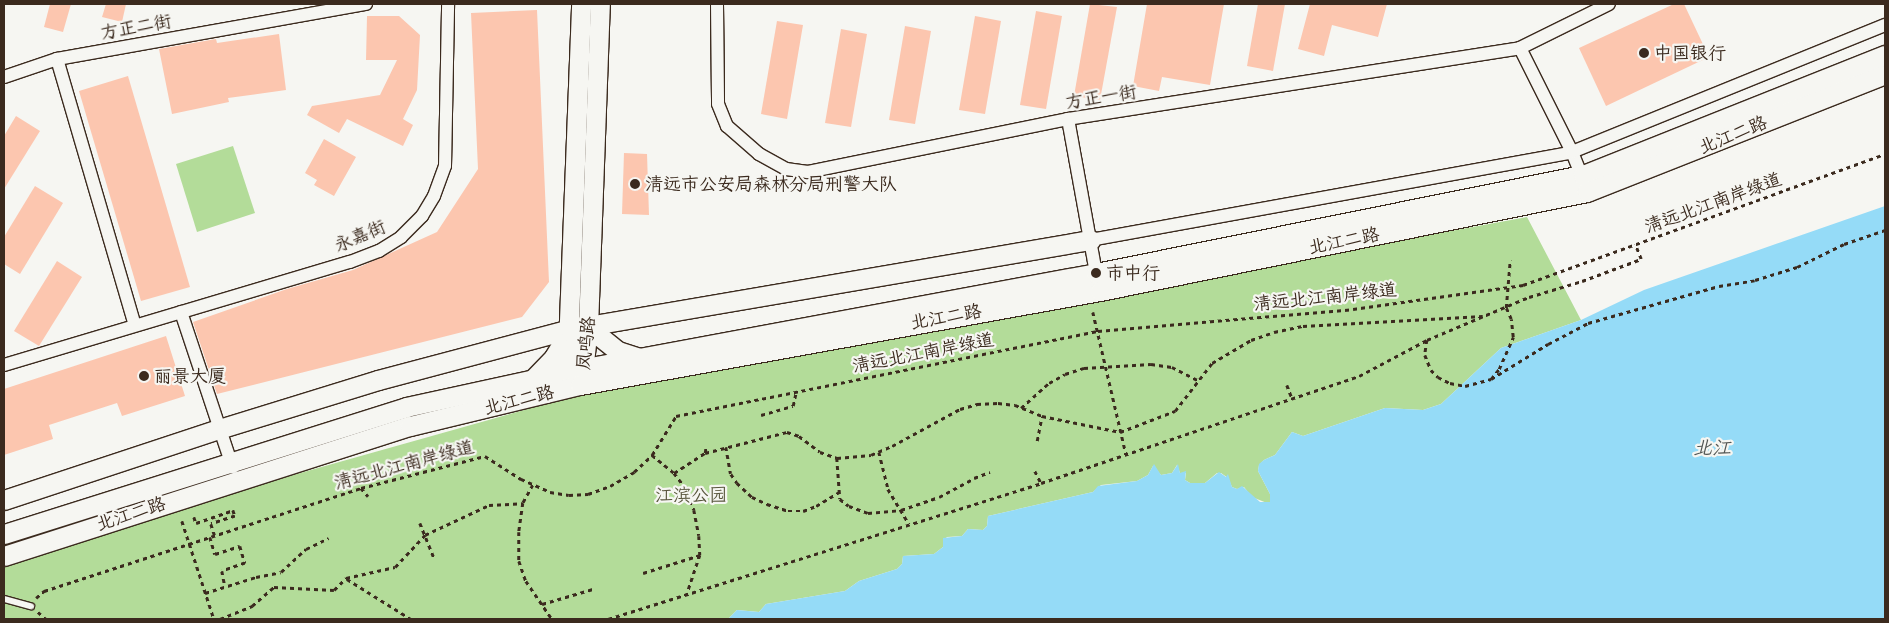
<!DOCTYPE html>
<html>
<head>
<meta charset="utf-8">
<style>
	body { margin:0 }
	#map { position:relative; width:1889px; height:623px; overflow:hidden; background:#f6f6f2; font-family:Sriracha,"LXGW WenKai TC",sans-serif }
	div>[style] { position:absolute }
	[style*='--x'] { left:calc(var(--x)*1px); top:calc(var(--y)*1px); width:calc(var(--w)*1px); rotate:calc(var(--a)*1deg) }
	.green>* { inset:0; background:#b3dc99 }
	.water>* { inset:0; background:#95dbf7 }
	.building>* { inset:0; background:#fcc6af }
	.path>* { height:2.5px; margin-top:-1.25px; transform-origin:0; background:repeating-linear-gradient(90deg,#3b2a1e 0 4px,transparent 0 8px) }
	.roads { filter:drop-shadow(1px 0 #3b2a1e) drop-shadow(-1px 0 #3b2a1e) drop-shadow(0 1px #3b2a1e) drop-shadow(0 -1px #3b2a1e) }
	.lane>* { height:6px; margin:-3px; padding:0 3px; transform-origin:3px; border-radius:3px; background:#f6f6f2 }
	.street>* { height:12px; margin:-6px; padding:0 6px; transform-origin:6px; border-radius:6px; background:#f6f6f2 }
	.secondary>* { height:19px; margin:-9.5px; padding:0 9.5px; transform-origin:9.5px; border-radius:9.5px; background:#f6f6f2 }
	.dots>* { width:14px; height:14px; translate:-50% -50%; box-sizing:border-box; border:2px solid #f6f6f2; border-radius:50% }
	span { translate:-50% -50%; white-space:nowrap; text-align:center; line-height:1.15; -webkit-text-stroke:4.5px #f6f6f2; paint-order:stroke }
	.street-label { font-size:18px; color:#3b2a1e }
	.poi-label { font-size:18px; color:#3b2a1e }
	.left { translate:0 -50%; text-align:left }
	.park-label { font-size:18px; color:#59563d }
	.water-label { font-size:19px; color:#525654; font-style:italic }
	.frame { position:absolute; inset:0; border:5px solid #3b2a1e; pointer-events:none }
</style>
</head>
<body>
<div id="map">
	<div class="green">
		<div style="clip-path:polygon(233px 146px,255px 213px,197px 232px,176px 164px)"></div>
		<div style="clip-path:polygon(1527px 217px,1581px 320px,1501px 348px,1441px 404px,1423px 410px,1385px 408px,1303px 436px,1292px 432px,1275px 455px,1264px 460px,1259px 465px,1258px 471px,1270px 494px,1270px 502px,1267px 503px,1252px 497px,1244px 487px,1237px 489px,1232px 487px,1228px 478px,1221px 473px,1217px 473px,1205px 483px,1190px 483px,1185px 480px,1186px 473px,1180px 473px,1177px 465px,1172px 473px,1161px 475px,1153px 466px,1148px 475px,1137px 481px,1101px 485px,1093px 492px,988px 516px,987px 526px,983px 530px,968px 529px,962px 536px,947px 537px,943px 541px,943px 547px,934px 554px,903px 556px,902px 564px,897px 569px,859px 581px,845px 591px,766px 604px,759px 612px,737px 610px,728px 619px,4px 619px,4px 567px,243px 489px,620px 383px)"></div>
	</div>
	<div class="water">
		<div style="clip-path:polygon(1885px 206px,1885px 619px,728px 619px,737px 610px,759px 612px,766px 604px,845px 591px,859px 581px,897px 569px,902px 564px,903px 556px,934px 554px,943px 547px,943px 538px,962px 536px,968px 529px,983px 530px,987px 526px,988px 516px,1093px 492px,1098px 486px,1137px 481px,1148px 475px,1154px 464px,1161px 475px,1172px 473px,1178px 464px,1180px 473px,1186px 471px,1185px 480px,1190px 483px,1205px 483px,1219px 472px,1226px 477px,1228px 474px,1232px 487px,1237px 489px,1242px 486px,1260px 502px,1270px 502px,1270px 494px,1258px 471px,1259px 464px,1264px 460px,1275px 455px,1292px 432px,1303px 436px,1385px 408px,1423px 410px,1441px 404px,1501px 348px,1581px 320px,1644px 290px)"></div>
	</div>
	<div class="building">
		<div style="clip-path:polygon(50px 4px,71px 4px,63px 32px,44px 27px)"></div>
		<div style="clip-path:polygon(106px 4px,126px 4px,122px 22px,102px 17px)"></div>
		<div style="clip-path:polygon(1090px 4px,1117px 7px,1100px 100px,1074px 96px)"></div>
		<div style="clip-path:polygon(1147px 4px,1224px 4px,1210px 85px,1162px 77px,1159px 91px,1133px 86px)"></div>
		<div style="clip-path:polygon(1258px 4px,1285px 4px,1273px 71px,1247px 66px)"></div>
		<div style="clip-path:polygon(1310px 4px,1387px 4px,1378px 37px,1332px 25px,1324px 56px,1298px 49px)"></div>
		<div style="clip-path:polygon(1674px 4px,1684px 4px,1709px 57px,1606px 106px,1579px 48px)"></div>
		<div style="clip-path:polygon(537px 10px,549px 282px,522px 317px,217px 394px,193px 322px,287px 289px,353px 270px,437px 232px,478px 169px,471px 13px)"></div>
		<div style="clip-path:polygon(1036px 11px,1062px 16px,1046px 109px,1020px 105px)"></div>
		<div style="clip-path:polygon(367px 16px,399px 16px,420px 35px,417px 90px,403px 119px,413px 125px,403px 146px,347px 119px,339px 133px,307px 115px,312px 106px,380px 95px,397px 60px,366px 60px)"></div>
		<div style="clip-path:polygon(975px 16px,1001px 21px,985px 114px,959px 110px)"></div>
		<div style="clip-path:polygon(777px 21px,803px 25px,787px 119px,761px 114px)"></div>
		<div style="clip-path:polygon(905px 26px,931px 31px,915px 124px,889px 120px)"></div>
		<div style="clip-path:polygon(841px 29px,867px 34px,851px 127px,825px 123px)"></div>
		<div style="clip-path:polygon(279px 34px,286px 90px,228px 98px,229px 102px,172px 114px,159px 49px,216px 39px,217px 43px)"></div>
		<div style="clip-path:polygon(128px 76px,190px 287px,141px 301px,79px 91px)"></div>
		<div style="clip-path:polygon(16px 116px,40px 131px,4px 189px,4px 136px)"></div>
		<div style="clip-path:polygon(324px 139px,356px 157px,334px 196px,314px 185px,317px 180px,305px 173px)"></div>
		<div style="clip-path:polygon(624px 153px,647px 154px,649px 215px,622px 214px)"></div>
		<div style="clip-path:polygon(35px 186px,63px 203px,20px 274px,4px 264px,4px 237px)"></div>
		<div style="clip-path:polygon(57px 261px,82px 277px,39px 346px,14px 331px)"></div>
		<div style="clip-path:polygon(166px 336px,185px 396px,122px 416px,117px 403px,49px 425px,53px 439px,4px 455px,4px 389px)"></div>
	</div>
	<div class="path">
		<div style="--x:1093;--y:312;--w:146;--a:76.9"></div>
		<div style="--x:1427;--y:340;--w:15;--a:98"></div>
		<div style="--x:1425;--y:355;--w:16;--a:68"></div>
		<div style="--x:1431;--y:370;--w:10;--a:45"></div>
		<div style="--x:1438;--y:377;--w:13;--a:27"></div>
		<div style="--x:1450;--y:383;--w:15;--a:11"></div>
		<div style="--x:1465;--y:386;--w:27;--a:-15"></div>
		<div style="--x:1491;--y:379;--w:13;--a:-51"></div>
		<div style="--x:1499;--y:369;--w:35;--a:-66"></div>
		<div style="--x:1513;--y:337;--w:18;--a:-96"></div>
		<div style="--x:1511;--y:319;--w:12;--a:-114"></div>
		<div style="--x:1506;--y:308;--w:48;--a:-85.2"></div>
		<div style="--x:1491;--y:379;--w:67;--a:-31.6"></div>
		<div style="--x:1548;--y:344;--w:45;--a:-27.7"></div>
		<div style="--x:1588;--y:323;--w:136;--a:-15.8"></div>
		<div style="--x:1719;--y:286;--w:36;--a:-9"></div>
		<div style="--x:1755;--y:280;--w:44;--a:-17.2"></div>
		<div style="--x:1797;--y:267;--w:52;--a:-26.1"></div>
		<div style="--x:1844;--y:244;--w:43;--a:-18.9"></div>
		<div style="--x:1287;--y:385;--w:14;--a:69"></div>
		<div style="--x:1021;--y:408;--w:38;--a:-42"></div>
		<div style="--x:1049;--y:383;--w:18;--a:-29"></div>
		<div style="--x:1065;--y:374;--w:20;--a:-18"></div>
		<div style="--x:1084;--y:368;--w:67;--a:-3.4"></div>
		<div style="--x:1151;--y:364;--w:21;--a:8"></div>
		<div style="--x:1172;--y:367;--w:30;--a:27"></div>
		<div style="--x:761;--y:415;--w:33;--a:-16"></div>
		<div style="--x:793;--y:406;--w:14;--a:-78"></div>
		<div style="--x:1037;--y:441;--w:25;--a:-79"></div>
		<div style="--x:726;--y:447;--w:27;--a:80"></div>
		<div style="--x:731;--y:474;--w:11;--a:56"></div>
		<div style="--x:737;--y:483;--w:21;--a:43"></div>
		<div style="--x:752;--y:497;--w:17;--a:25"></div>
		<div style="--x:767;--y:504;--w:22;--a:18"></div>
		<div style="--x:788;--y:511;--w:15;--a:0"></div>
		<div style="--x:803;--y:511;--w:14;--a:-21"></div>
		<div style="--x:816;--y:506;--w:27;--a:-31"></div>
		<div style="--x:879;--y:452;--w:38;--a:76"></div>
		<div style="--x:888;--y:489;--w:41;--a:59"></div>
		<div style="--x:705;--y:453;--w:7;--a:-82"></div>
		<div style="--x:652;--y:455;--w:28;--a:39"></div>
		<div style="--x:674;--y:473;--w:16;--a:52"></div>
		<div style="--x:684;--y:486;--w:26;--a:67"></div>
		<div style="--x:694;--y:510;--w:26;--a:79"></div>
		<div style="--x:699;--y:536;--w:19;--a:87"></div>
		<div style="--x:700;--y:555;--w:41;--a:108.4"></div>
		<div style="--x:837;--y:458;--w:41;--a:85.8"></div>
		<div style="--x:840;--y:499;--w:11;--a:38"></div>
		<div style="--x:849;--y:506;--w:20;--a:20"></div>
		<div style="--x:868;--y:513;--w:33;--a:-5"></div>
		<div style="--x:901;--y:510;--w:40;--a:-18.9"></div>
		<div style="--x:939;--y:497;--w:40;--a:-28"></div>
		<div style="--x:974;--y:478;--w:17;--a:-21"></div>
		<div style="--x:1035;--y:471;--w:13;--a:63"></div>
		<div style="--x:674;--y:473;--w:37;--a:-33"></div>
		<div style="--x:705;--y:453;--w:85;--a:-14.4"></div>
		<div style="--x:787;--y:432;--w:13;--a:18"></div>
		<div style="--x:799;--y:436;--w:26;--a:37"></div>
		<div style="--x:820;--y:452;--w:18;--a:19"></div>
		<div style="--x:837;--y:458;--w:34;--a:-5"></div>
		<div style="--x:871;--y:455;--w:23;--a:-23"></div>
		<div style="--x:892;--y:446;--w:77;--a:-28.6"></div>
		<div style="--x:960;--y:409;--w:18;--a:-16"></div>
		<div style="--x:977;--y:404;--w:21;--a:-3"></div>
		<div style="--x:998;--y:403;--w:17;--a:7"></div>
		<div style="--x:1015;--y:405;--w:29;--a:22"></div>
		<div style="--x:1042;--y:416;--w:80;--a:11.6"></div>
		<div style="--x:1120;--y:432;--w:59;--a:-20.9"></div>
		<div style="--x:1175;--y:411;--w:61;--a:-52.4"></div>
		<div style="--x:1212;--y:363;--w:45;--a:-30.5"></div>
		<div style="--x:1251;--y:340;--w:24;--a:-19"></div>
		<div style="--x:1274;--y:332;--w:30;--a:-12"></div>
		<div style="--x:1303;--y:326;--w:180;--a:-3.2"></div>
		<div style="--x:533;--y:485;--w:21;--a:119"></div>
		<div style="--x:523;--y:503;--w:29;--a:98"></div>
		<div style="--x:519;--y:532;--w:29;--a:90"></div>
		<div style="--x:519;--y:561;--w:21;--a:71"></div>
		<div style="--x:526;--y:581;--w:46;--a:55.6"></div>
		<div style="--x:361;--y:488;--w:11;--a:49"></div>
		<div style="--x:194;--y:517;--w:6;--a:72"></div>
		<div style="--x:196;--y:523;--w:39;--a:-19"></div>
		<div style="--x:233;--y:510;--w:6;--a:72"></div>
		<div style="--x:235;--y:516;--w:25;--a:162"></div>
		<div style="--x:211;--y:524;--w:13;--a:72"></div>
		<div style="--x:182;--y:521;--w:103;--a:71.9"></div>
		<div style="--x:420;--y:523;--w:37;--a:68"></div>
		<div style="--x:210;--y:537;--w:18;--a:74"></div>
		<div style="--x:215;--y:554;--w:26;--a:-18"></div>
		<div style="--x:240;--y:546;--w:18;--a:74"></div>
		<div style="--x:245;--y:563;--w:24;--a:161"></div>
		<div style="--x:222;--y:571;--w:16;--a:79"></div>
		<div style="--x:643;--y:573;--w:60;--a:-17.5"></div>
		<div style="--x:347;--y:579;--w:75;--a:32"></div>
		<div style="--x:205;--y:593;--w:53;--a:-17.4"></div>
		<div style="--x:256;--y:577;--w:25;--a:-11"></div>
		<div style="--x:281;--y:572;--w:34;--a:-43"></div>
		<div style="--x:306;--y:549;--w:25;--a:-26"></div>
		<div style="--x:36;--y:598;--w:11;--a:-41"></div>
		<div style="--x:44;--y:591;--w:333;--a:-18"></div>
		<div style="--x:361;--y:488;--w:128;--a:-14.5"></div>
		<div style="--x:485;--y:456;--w:43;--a:32.6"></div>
		<div style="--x:521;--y:479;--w:32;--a:24"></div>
		<div style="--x:550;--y:492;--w:19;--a:9"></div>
		<div style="--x:569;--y:495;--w:19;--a:-3"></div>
		<div style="--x:588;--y:494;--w:23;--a:-20"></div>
		<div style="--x:610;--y:486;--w:28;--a:-30"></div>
		<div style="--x:634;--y:472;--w:25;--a:-43"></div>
		<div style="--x:652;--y:455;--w:46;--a:-58.4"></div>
		<div style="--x:676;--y:416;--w:430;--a:-11.4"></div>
		<div style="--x:1098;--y:331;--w:256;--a:-4.9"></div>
		<div style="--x:1353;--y:309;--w:172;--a:-8"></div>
		<div style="--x:1523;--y:285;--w:385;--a:-19.9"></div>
		<div style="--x:542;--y:604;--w:53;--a:-16.4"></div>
		<div style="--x:38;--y:612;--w:11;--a:41"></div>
		<div style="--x:220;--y:619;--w:35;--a:-22"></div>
		<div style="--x:252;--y:606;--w:29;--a:-41"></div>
		<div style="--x:274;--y:587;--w:60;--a:2.9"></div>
		<div style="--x:334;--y:590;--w:17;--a:-45"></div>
		<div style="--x:346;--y:578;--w:50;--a:-12.7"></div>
		<div style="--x:395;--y:567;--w:44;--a:-46.8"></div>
		<div style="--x:425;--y:535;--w:71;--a:-25.1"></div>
		<div style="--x:489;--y:505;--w:34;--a:-3"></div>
		<div style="--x:608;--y:619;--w:454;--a:-17.4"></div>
		<div style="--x:1041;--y:483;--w:336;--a:-18.6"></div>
		<div style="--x:1359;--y:376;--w:77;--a:-27.9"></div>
		<div style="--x:1427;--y:340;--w:111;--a:-22.9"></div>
		<div style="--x:1529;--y:297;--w:55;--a:-16.8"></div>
		<div style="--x:1582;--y:281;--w:63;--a:-20.4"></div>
		<div style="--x:1641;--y:259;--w:16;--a:-112"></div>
	</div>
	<div class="roads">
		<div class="lane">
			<div style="--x:4;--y:599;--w:28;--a:15"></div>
		</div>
		<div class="street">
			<div style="--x:717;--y:4;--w:100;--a:89.4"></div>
			<div style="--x:718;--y:104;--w:24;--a:68"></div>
			<div style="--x:727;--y:126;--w:43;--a:41.2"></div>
			<div style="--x:759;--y:154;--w:31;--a:29"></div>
			<div style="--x:786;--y:169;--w:22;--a:8"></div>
			<div style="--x:808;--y:172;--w:265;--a:-11.5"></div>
			<div style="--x:1068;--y:119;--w:458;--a:-8.9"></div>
			<div style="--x:1520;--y:48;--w:99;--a:-26.3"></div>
			<div style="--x:1520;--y:48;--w:116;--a:63.4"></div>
			<div style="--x:1572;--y:152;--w:31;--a:68"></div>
			<div style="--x:57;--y:59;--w:277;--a:73.7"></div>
			<div style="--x:4;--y:77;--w:56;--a:-18.8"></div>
			<div style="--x:57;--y:59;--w:314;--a:-10.1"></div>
			<div style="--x:1068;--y:119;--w:163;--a:79.7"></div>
			<div style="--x:1090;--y:240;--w:490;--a:-10.3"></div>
			<div style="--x:1572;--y:152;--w:338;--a:-22.1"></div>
			<div style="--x:181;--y:312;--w:164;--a:71.6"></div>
			<div style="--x:4;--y:365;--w:361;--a:-16.6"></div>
			<div style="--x:350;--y:262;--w:31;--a:-21"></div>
			<div style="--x:379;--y:251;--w:26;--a:-32"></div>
			<div style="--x:401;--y:237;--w:30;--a:-45"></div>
			<div style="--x:422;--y:216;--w:23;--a:-59"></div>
			<div style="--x:434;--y:196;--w:32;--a:-70"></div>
			<div style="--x:445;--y:166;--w:162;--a:-88.9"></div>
		</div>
		<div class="secondary">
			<div style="--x:588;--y:327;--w:38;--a:39"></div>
			<div style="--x:618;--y:351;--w:22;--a:18"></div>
			<div style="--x:582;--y:379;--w:52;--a:-83.4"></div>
			<div style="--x:588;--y:327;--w:323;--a:-87.9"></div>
			<div style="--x:532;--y:380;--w:32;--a:-46"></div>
			<div style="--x:554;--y:357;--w:27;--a:-59"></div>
			<div style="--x:576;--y:381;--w:13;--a:-135"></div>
			<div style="--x:567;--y:372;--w:368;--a:-87.8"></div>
			<div style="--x:4;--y:500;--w:226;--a:-18.3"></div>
			<div style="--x:219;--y:429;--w:166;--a:-17.1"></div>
			<div style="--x:378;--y:380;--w:199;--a:-14.9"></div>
			<div style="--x:570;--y:329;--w:528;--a:-9.71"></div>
			<div style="--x:4;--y:534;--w:422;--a:-17.5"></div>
			<div style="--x:406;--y:407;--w:183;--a:-12.3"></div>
			<div style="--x:585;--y:368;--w:520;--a:-10.53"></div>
			<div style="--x:1096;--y:273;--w:497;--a:-11.4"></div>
			<div style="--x:1583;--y:175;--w:325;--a:-21.7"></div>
			<div style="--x:4;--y:556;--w:426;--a:-17.8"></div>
			<div style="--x:410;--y:426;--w:175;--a:-13.6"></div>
			<div style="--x:580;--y:385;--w:528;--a:-10.25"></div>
			<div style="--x:1100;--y:291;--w:497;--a:-11.5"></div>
			<div style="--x:1587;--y:192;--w:321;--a:-21.6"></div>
		</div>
	</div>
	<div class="dots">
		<div style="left:1644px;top:53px;background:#3b2a1e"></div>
		<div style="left:635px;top:184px;background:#3b2a1e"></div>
		<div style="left:1096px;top:273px;background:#3b2a1e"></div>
		<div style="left:144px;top:376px;background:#3b2a1e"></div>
	</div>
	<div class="street-label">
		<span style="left:136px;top:27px;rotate:-10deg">方正二街</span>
		<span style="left:1101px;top:97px;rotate:-9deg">方正一街</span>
		<span style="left:1733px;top:135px;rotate:-22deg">北江二路</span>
		<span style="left:1713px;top:203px;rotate:-20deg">清远北江南岸绿道</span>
		<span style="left:360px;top:236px;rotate:-23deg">永嘉街</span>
		<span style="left:1344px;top:241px;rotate:-11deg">北江二路</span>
		<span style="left:1325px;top:297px;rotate:-6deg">清远北江南岸绿道</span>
		<span style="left:946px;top:317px;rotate:-10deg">北江二路</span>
		<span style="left:586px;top:343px;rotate:-84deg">凤鸣路</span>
		<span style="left:923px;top:353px;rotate:-11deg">清远北江南岸绿道</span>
		<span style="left:519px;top:400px;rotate:-14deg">北江二路</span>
		<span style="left:404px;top:465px;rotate:-15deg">清远北江南岸绿道</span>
		<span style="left:131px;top:514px;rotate:-18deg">北江二路</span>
	</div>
	<div class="poi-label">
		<span class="left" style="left:1654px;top:53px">中国银行</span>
		<span class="left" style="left:645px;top:184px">清远市公安局森林分局刑警大队</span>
		<span class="left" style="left:1106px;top:273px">市中行</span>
		<span class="left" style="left:154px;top:376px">丽景大厦</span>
	</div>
	<div class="park-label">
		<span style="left:691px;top:495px">江滨公园</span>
	</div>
	<div class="water-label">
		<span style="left:1712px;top:448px">北江</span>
	</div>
	<div class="frame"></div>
</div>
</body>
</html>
